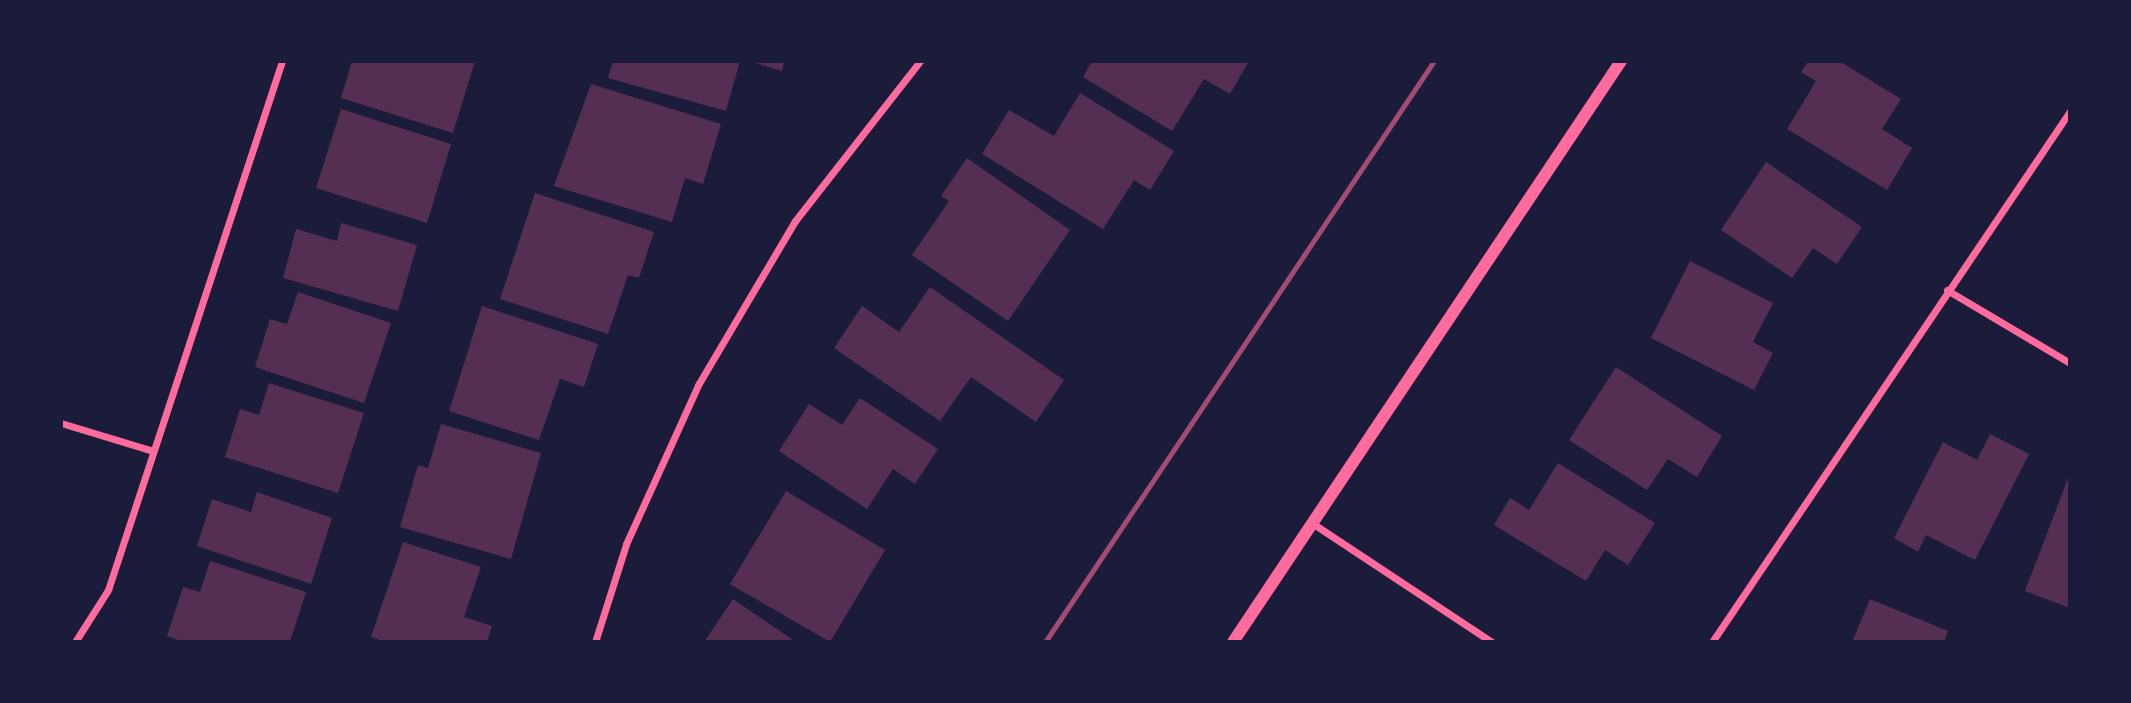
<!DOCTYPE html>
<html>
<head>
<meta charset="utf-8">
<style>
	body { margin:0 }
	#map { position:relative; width:2131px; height:703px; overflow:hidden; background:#1b1b3a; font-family:Poppins,sans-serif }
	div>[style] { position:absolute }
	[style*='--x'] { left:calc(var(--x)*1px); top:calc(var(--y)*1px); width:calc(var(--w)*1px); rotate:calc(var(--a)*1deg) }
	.building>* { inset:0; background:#542f53 }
	.minor>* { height:7px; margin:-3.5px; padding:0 3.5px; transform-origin:3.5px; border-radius:3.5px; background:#ff6b9d }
	.tertiary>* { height:12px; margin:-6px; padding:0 6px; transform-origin:6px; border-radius:6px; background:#ff6b9d }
	.rail>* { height:5px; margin:-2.5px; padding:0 2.5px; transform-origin:2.5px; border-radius:2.5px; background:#a44b75 }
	span { translate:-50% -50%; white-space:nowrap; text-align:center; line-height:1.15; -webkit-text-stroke:7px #1b1b3a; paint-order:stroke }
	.frame { position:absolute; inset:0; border:63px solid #1b1b3a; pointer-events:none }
</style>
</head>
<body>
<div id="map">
	<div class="building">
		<div style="clip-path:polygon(352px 61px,475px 61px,453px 133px,341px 98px)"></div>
		<div style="clip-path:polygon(613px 61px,740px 61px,726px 111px,608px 78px)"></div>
		<div style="clip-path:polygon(749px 61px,784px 61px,782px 71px)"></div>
		<div style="clip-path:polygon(1092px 61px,1249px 61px,1230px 94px,1204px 79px,1172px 131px,1083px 77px)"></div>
		<div style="clip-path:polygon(1808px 61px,1839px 61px,1901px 99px,1882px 129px,1912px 148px,1887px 190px,1787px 129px,1816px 81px,1801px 72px)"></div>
		<div style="clip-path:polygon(591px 84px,721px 124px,703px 184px,685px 178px,672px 222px,554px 186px)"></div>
		<div style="clip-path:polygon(1080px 93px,1174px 151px,1150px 190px,1134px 180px,1103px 229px,982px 154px,1009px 110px,1054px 136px)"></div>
		<div style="clip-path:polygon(341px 109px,451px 144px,427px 223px,316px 188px)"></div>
		<div style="clip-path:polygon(967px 158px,1070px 230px,1008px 321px,912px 255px,949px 201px,941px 196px)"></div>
		<div style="clip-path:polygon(1766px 162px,1862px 227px,1837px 264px,1813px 248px,1792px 278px,1721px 230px)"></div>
		<div style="clip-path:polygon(535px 193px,654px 232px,639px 278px,628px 275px,608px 334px,500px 299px)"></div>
		<div style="clip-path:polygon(341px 223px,417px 245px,398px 311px,283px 278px,296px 229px,337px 241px)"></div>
		<div style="clip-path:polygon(1690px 261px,1773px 303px,1753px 342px,1773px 353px,1754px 390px,1651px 338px)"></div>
		<div style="clip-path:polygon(930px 287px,1064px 380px,1036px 422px,971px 377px,940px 421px,834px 348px,862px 306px,899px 332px)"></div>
		<div style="clip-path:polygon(298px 292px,391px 323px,364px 403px,255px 367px,270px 319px,287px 324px)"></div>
		<div style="clip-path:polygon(482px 306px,598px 344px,584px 387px,560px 379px,539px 440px,449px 411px)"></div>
		<div style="clip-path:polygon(1616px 367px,1722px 436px,1697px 477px,1668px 459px,1647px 490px,1569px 440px)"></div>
		<div style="clip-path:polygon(269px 383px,364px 413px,338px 493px,225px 457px,240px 409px,259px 415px)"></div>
		<div style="clip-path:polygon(860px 398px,938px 449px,915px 484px,893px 469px,867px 509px,779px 451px,809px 404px,842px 425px)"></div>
		<div style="clip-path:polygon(441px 424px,541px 453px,511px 559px,400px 527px,418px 465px,428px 468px)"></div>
		<div style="clip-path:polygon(1990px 434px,2029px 454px,1975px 560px,1926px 535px,1918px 552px,1894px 538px,1943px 442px,1977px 460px)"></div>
		<div style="clip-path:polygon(1558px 463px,1655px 523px,1628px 565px,1605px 550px,1586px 581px,1494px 525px,1510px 498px,1529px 510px)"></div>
		<div style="clip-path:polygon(2070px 473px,2070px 608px,2025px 591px)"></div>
		<div style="clip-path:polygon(786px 491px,885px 550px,830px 642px,730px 584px)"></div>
		<div style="clip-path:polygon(257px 492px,332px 518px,311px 584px,197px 546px,212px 499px,251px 512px)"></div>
		<div style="clip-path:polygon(403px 542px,481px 567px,464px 617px,492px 626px,487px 642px,385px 642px,371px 637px)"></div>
		<div style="clip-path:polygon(210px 561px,306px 592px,290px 642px,184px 642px,167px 636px,183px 587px,200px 592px)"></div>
		<div style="clip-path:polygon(733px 599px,796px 642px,704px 642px)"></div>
		<div style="clip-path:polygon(1870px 599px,1948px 631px,1944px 642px,1852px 642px)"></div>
	</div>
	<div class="minor">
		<div style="--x:1947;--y:290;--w:143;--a:30.7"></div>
		<div style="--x:61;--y:423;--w:96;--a:16.9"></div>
		<div style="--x:1312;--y:523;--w:216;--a:33.5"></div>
		<div style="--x:75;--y:642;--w:62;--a:-57.6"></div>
		<div style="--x:108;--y:590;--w:557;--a:-71.79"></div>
		<div style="--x:595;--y:642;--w:103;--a:-72.4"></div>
		<div style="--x:626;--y:544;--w:175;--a:-65.6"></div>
		<div style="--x:698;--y:385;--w:191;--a:-59.4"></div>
		<div style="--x:795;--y:221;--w:203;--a:-52"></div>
		<div style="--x:1712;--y:642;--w:640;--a:-56.01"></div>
	</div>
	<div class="tertiary">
		<div style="--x:1233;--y:642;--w:699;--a:-56.26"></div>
	</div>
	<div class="rail">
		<div style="--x:1045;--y:642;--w:699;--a:-56.2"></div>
	</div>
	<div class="frame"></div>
</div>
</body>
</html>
